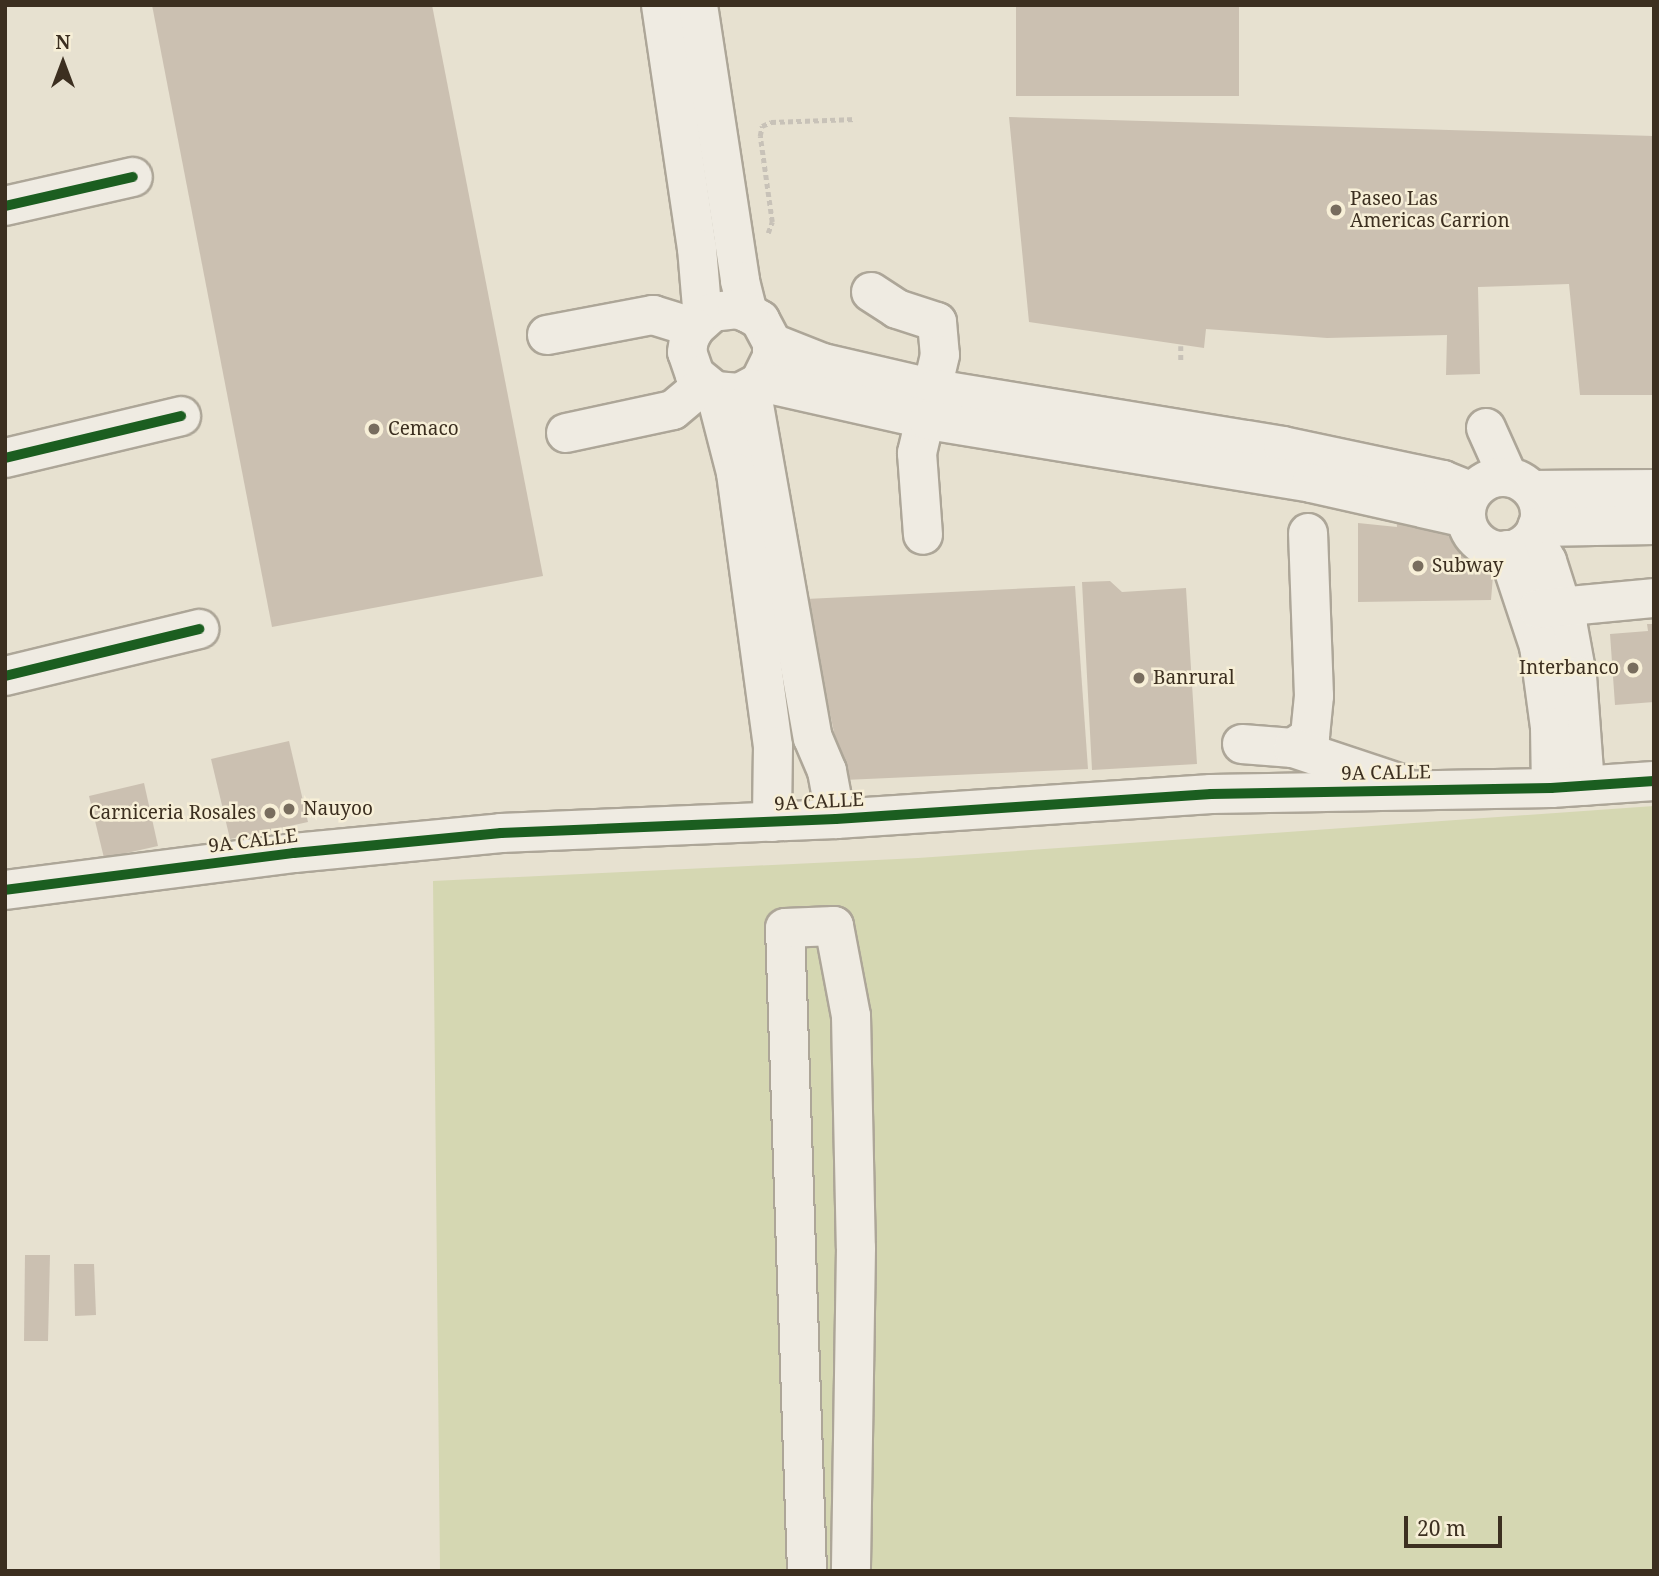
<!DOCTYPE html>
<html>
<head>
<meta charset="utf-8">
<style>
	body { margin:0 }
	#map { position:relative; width:1659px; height:1576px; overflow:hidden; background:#e7e1d0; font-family:"Noto Serif",serif }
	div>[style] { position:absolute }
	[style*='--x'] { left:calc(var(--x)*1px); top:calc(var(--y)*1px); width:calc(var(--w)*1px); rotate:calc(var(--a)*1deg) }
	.green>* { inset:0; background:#d5d7b2 }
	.building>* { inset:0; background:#cbc0b1 }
	.path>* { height:4.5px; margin-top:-2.25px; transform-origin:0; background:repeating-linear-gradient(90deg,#c8c2b8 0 5px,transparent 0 8.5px) }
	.roads { filter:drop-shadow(2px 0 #ada698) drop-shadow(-2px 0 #ada698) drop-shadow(0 2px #ada698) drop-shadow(0 -2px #ada698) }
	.minor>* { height:38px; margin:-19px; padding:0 19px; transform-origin:19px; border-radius:19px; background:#efebe2 }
	.minor>.ring { margin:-19px; padding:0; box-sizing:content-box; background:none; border:38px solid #efebe2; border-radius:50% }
	.cycleway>* { height:10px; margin:-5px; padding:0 5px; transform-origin:5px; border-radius:5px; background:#1b5e20 }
	.dots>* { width:19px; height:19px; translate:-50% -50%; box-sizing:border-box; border:4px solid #f7efd7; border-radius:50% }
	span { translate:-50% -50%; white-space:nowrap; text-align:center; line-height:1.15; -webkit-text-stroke:5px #f7efd7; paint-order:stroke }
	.poi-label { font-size:19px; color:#3c2f20 }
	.left { translate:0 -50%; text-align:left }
	.right { translate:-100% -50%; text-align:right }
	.street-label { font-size:19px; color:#3c2f20 }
	.frame { position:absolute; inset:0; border:7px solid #3c2f20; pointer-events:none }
	.north { position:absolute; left:28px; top:28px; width:70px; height:70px; -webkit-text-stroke:5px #f7efd7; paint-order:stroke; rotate:0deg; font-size:19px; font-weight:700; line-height:28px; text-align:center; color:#3c2f20 }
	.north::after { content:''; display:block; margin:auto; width:24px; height:32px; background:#3c2f20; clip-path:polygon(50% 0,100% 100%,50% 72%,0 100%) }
	.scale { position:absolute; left:1404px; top:1516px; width:98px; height:32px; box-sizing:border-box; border:4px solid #3c2f20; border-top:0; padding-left:9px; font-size:21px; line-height:24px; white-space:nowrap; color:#3c2f20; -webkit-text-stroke:5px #f7efd7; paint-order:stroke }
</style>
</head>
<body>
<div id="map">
	<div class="green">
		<div style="clip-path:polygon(1654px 806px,1654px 1571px,440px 1571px,433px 881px,918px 858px)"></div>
	</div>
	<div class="building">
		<div style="clip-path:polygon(152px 5px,432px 5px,543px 576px,272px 627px)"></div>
		<div style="clip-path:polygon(1016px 5px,1239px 5px,1239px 96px,1016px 96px)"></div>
		<div style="clip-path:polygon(1009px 117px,1654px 136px,1654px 395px,1580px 395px,1569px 284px,1478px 287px,1480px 374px,1446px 375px,1447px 335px,1327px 338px,1206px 329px,1204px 348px,1029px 322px)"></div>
		<div style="clip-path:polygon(1396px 518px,1444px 530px,1462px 555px,1493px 576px,1491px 600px,1358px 602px,1358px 523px,1397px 527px)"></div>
		<div style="clip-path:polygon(1110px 581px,1122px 592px,1186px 588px,1197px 764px,1092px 770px,1082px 582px)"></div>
		<div style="clip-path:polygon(1075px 586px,1088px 769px,844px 780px,806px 599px)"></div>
		<div style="clip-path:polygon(1647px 624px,1654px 624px,1654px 702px,1615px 705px,1610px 634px,1648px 631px)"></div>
		<div style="clip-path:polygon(289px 741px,308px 822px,230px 839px,211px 759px)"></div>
		<div style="clip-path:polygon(144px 783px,158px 846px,104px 858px,89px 796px)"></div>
		<div style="clip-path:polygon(25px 1255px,50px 1255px,48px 1341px,24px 1341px)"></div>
		<div style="clip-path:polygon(74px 1264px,94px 1264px,96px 1315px,75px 1316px)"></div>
	</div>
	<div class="path">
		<div style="--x:768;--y:233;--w:12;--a:-70"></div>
		<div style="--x:772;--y:222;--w:87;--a:-97.9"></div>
		<div style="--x:760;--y:136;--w:10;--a:-79"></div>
		<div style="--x:762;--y:126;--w:10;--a:-24"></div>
		<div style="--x:771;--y:122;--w:85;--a:-2"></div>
		<div style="--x:1181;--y:346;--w:16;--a:90"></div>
	</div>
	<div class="roads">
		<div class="minor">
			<div style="--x:661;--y:5;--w:246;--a:81.6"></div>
			<div style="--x:697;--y:248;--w:71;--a:85.2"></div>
			<div style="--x:698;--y:5;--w:279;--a:81.3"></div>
			<div style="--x:740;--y:281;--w:33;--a:76"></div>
			<div style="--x:748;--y:313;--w:14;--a:30"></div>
			<div style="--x:760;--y:320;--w:26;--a:62"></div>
			<div style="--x:772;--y:343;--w:14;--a:90"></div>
			<div style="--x:772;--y:357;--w:28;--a:116"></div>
			<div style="--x:760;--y:382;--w:24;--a:152"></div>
			<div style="--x:739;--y:393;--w:24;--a:-175"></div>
			<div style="--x:715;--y:391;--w:26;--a:-141"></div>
			<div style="--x:695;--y:375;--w:24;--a:-109"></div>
			<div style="--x:687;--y:352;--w:13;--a:-81"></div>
			<div style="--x:689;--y:339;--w:13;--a:-61"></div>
			<div style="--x:695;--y:328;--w:24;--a:-42"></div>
			<div style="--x:713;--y:312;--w:24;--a:-7"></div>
			<div style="--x:737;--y:309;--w:12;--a:20"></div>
			<div style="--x:5;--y:206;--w:131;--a:-12.8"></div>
			<div style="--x:871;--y:292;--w:31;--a:33"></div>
			<div style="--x:897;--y:309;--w:42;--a:18"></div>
			<div style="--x:937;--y:322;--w:33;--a:85"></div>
			<div style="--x:940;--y:355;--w:101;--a:103.2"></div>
			<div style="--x:917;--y:453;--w:82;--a:85.8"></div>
			<div style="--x:547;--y:335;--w:108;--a:-10.7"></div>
			<div style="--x:653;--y:315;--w:44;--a:17.2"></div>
			<div style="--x:772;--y:343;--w:55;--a:21.4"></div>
			<div style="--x:823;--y:363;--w:115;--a:13.1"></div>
			<div style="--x:935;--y:389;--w:353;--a:9.3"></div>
			<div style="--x:1283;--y:446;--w:164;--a:12"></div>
			<div style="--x:1443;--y:480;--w:31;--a:22"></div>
			<div style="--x:760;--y:382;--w:172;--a:12.7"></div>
			<div style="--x:928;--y:420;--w:388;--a:9.3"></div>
			<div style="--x:1311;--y:483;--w:159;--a:12.7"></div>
			<div style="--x:751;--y:388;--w:355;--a:80"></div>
			<div style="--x:813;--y:738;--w:36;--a:67"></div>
			<div style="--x:827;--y:771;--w:49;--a:79.4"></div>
			<div style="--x:715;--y:391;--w:85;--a:75.6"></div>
			<div style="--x:736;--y:473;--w:275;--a:82.3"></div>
			<div style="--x:773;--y:746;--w:76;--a:90.8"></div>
			<div style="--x:1486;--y:428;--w:54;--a:65.8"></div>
			<div style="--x:566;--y:433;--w:109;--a:-12.1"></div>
			<div style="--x:673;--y:410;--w:40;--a:-40"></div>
			<div style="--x:5;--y:458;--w:181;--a:-13.4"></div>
			<div class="ring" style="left:1466px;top:477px;width:36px;height:36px"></div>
			<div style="--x:1532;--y:490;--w:122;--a:-0.5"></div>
			<div style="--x:1537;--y:527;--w:117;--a:-1"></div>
			<div style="--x:1533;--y:536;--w:29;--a:61"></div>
			<div style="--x:1547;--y:561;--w:69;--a:72.3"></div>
			<div style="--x:1568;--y:627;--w:50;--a:79.6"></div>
			<div style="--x:1577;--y:676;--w:110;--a:85.8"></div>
			<div style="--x:1507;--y:550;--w:101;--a:71.6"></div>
			<div style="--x:1539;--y:646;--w:82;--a:82.3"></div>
			<div style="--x:1550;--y:727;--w:61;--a:89.1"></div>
			<div style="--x:1538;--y:609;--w:117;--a:-5.4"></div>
			<div style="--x:5;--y:676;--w:200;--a:-13.6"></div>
			<div style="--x:1242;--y:744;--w:51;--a:4.5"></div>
			<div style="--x:1293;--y:748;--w:21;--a:-35"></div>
			<div style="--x:1310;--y:736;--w:40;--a:-84.3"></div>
			<div style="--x:1314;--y:696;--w:163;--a:-92.1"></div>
			<div style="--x:1293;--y:748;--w:111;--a:18.4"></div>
			<div style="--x:5;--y:890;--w:291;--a:-7.3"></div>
			<div style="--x:294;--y:853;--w:208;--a:-5.5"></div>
			<div style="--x:501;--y:833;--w:335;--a:-2.4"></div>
			<div style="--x:836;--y:819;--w:376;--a:-3.8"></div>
			<div style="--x:1211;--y:794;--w:340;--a:-1"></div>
			<div style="--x:1551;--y:788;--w:103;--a:-3.9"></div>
			<div style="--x:807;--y:1571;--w:643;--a:-91.96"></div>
			<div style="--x:785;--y:928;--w:49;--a:-2.3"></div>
			<div style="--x:834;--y:926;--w:92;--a:79.3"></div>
			<div style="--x:851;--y:1016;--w:232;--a:88.8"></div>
			<div style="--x:856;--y:1248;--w:323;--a:90.9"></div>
		</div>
	</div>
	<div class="cycleway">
		<div style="--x:5;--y:206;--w:131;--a:-12.8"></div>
		<div style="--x:5;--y:458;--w:181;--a:-13.4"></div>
		<div style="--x:5;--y:676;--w:200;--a:-13.6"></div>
		<div style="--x:5;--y:890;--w:291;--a:-7.3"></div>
		<div style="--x:294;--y:853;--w:208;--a:-5.5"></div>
		<div style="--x:501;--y:833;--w:335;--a:-2.4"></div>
		<div style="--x:836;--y:819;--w:376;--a:-3.8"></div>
		<div style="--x:1211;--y:794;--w:340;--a:-1"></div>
		<div style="--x:1551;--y:788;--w:103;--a:-3.9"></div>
	</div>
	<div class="dots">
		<div style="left:1336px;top:210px;background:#786d5e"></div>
		<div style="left:374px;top:429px;background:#786d5e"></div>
		<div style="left:1418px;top:566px;background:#786d5e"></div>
		<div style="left:1633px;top:668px;background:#786d5e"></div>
		<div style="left:1139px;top:678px;background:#786d5e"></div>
		<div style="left:289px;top:809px;background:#786d5e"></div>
		<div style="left:270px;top:813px;background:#786d5e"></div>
	</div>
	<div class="poi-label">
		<span class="left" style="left:1350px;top:210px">Paseo Las<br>Americas Carrion</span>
		<span class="left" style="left:388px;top:429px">Cemaco</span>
		<span class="left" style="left:1432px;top:566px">Subway</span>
		<span class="right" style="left:1619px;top:668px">Interbanco</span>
		<span class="left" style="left:1153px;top:678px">Banrural</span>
		<span class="left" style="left:303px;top:809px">Nauyoo</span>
		<span class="right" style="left:256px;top:813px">Carniceria Rosales</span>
	</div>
	<div class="street-label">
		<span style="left:1386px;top:773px;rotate:-1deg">9A CALLE</span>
		<span style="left:819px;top:802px;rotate:-3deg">9A CALLE</span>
		<span style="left:253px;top:841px;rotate:-7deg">9A CALLE</span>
	</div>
	<div class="frame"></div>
	<div class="north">N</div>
	<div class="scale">20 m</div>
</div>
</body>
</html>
